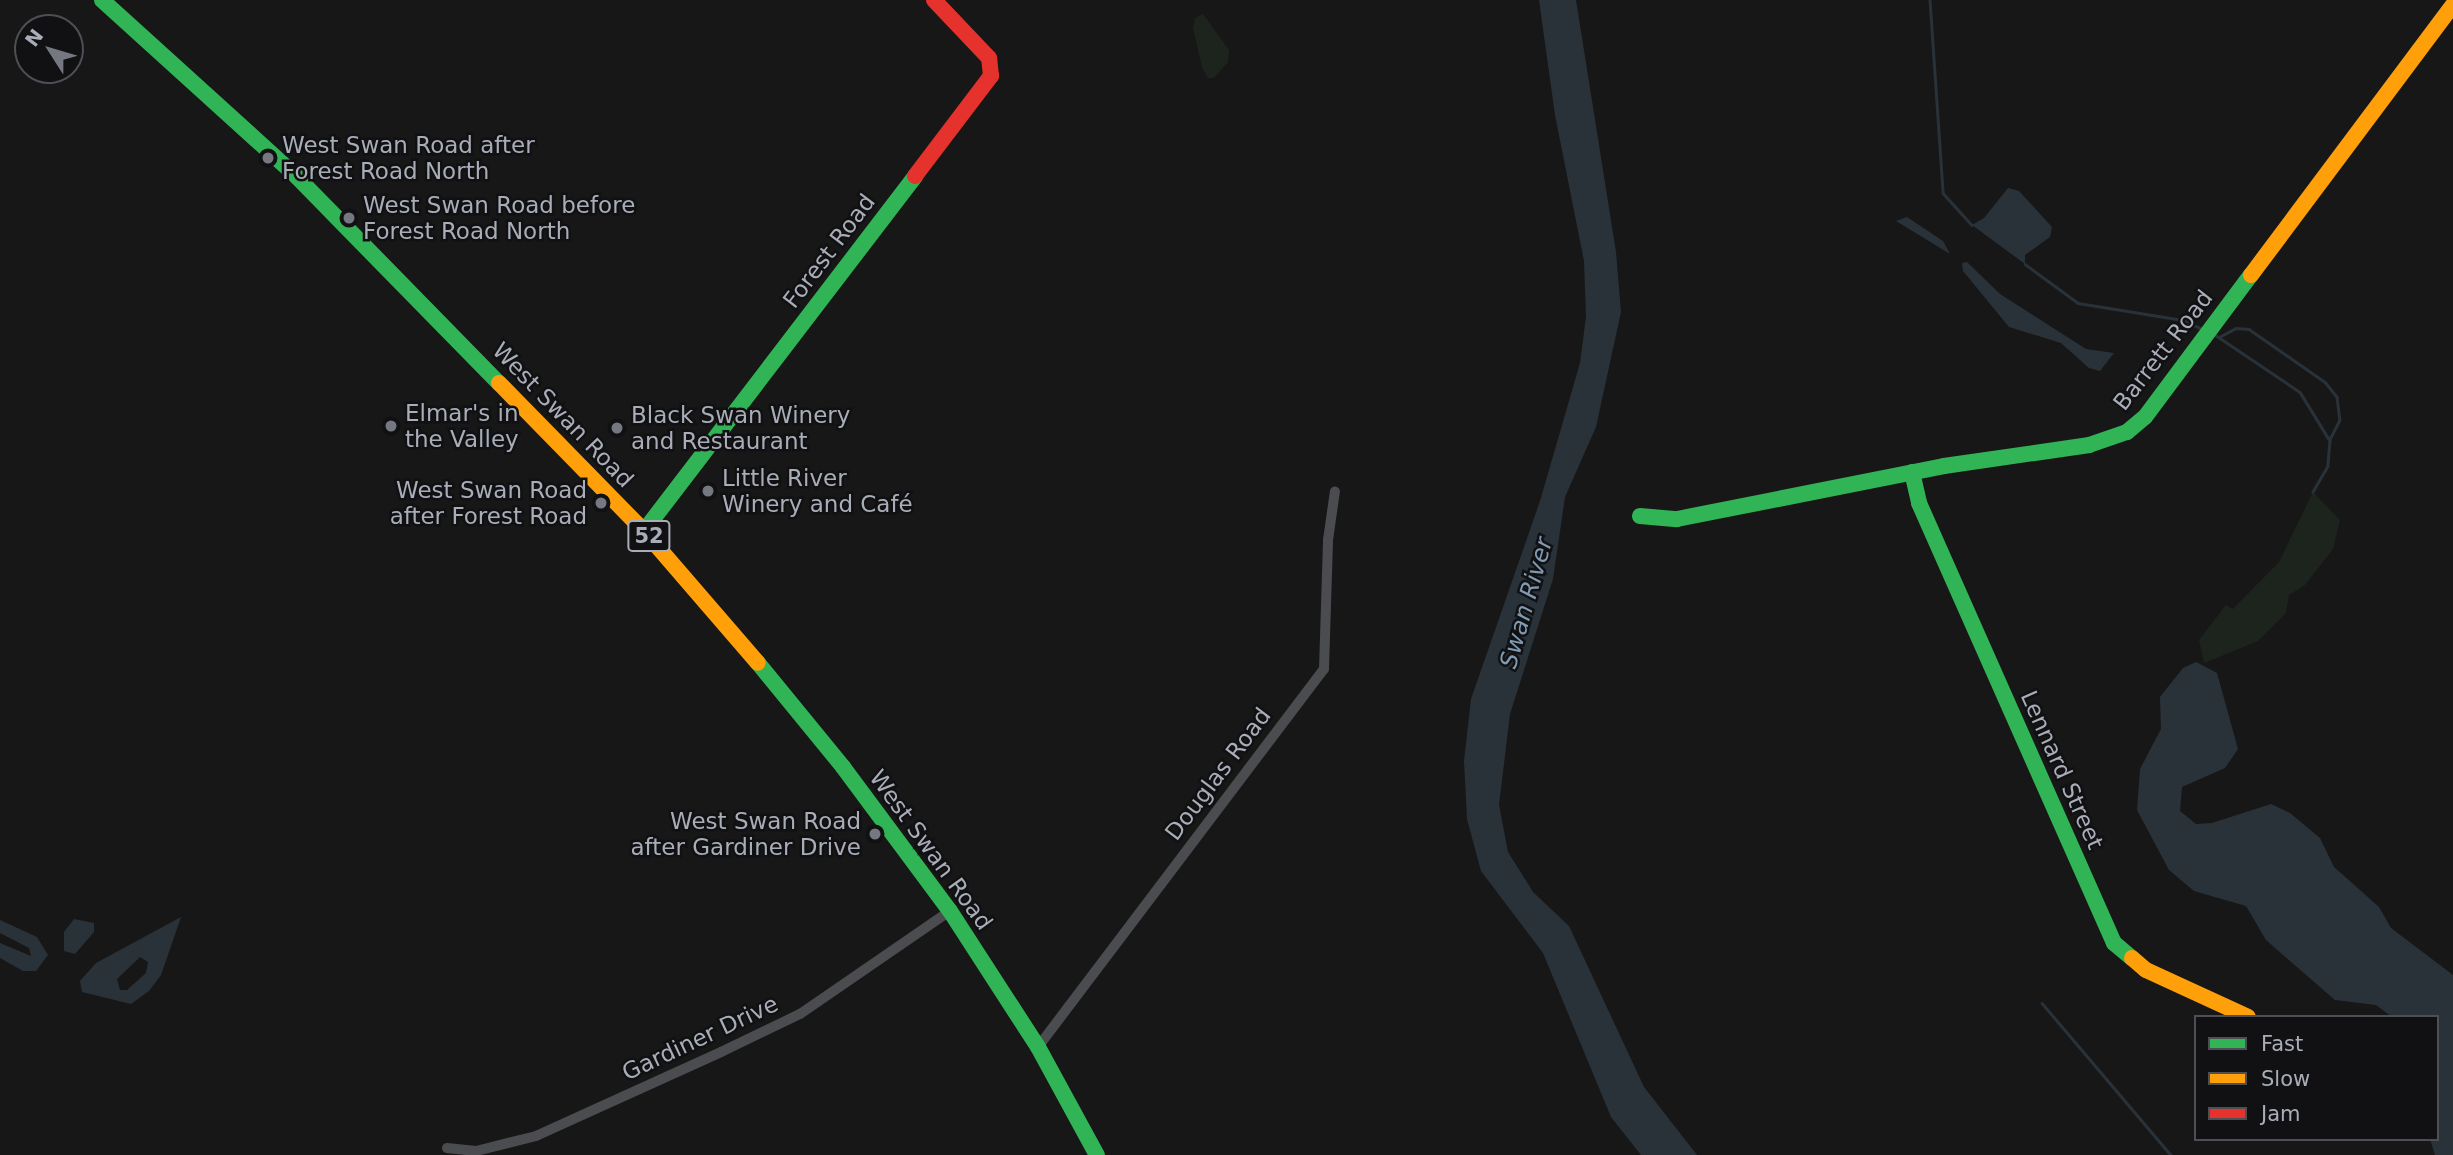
<!DOCTYPE html>
<html>
<head>
<meta charset="utf-8">
<style>
	body { margin:0 }
	#map { position:relative; width:2453px; height:1155px; overflow:hidden; background:#171717; font-family:"DejaVu Sans",sans-serif }
	div>[style] { position:absolute }
	[style*='--x'] { left:calc(var(--x)*1px); top:calc(var(--y)*1px); width:calc(var(--w)*1px); rotate:calc(var(--a)*1deg) }
	.green>* { inset:0; background:#1d241e }
	.water>* { inset:0; background:#2a3239 }
	.stream>* { height:2.5px; margin:-1.25px; padding:0 1.25px; transform-origin:1.25px; border-radius:1.25px; background:#2a3239 }
	.street>* { height:10px; margin:-5px; padding:0 5px; transform-origin:5px; border-radius:5px; background:#4b4c50 }
	.fast>* { height:16px; margin:-8px; padding:0 8px; transform-origin:8px; border-radius:8px; background:#30b455 }
	.slow>* { height:16px; margin:-8px; padding:0 8px; transform-origin:8px; border-radius:8px; background:#ff9f0a }
	.jam>* { height:16px; margin:-8px; padding:0 8px; transform-origin:8px; border-radius:8px; background:#e5322d }
	.dots>* { width:19px; height:19px; translate:-50% -50%; box-sizing:border-box; border:4px solid #111113; border-radius:50% }
	span { translate:-50% -50%; white-space:nowrap; text-align:center; line-height:1.15; -webkit-text-stroke:5px #111113; paint-order:stroke }
	.shield-label span { padding:2px 5px; background:#111113; border:2px solid; border-radius:5px; -webkit-text-stroke-width:0 }
	.shield-label { font-size:21px; color:#a8adb8; font-weight:700 }
	.poi-label { font-size:23px; color:#a8adb8 }
	.left { translate:0 -50%; text-align:left }
	.right { translate:-100% -50%; text-align:right }
	.street-label { font-size:23px; color:#a8adb8 }
	.water-label { font-size:24px; color:#7f9bb3; font-style:italic }
	.legend { position:absolute; left:2194px; top:1015px; width:245px; height:126px; box-sizing:border-box; background:#111113; border:2px solid #4d4f55; margin:0; padding:9px 12px; list-style:none; font-size:21px; color:#a8adb8 }
	.legend li { display:flex; align-items:center; gap:14px; height:35px }
	.legend b { width:35px; border:2px solid #4d4f55 }
	.north { position:absolute; left:14px; top:14px; width:70px; height:70px; box-sizing:border-box; background:#111113; border:2px solid #4d4f55; border-radius:50%; rotate:307deg; font-size:19px; font-weight:700; line-height:28px; text-align:center; color:#a8adb8 }
	.north::after { content:''; display:block; margin:auto; width:24px; height:32px; background:#757880; clip-path:polygon(50% 0,100% 100%,50% 72%,0 100%) }
</style>
</head>
<body>
<div id="map">
	<div class="green">
		<div style="clip-path:polygon(1203px 14px,1229px 50px,1228px 62px,1214px 78px,1208px 78px,1202px 67px,1193px 28px,1195px 18px)"></div>
		<div style="clip-path:polygon(2313px 492px,2340px 520px,2333px 549px,2305px 585px,2289px 595px,2286px 613px,2258px 641px,2204px 663px,2199px 640px,2226px 605px,2233px 609px,2279px 562px)"></div>
	</div>
	<div class="water">
		<div style="clip-path:polygon(1539px 0,1576px 0,1616px 252px,1621px 312px,1596px 427px,1565px 497px,1553px 579px,1510px 714px,1499px 805px,1508px 852px,1533px 892px,1569px 926px,1644px 1087px,1697px 1155px,1641px 1155px,1611px 1117px,1543px 953px,1481px 871px,1467px 819px,1464px 761px,1471px 699px,1540px 501px,1580px 363px,1586px 317px,1584px 261px,1555px 115px)"></div>
		<div style="clip-path:polygon(2008px 188px,2019px 191px,2052px 227px,2050px 237px,2025px 255px,2025px 264px,1972px 225px,1984px 218px)"></div>
		<div style="clip-path:polygon(1907px 217px,1943px 241px,1950px 254px,1896px 221px)"></div>
		<div style="clip-path:polygon(1967px 262px,2000px 294px,2086px 349px,2114px 353px,2100px 371px,2089px 368px,2061px 343px,2009px 327px,1963px 271px,1962px 263px)"></div>
		<div style="clip-path:polygon(2196px 662px,2217px 673px,2238px 749px,2225px 768px,2182px 787px,2180px 811px,2196px 824px,2212px 823px,2271px 804px,2290px 813px,2320px 838px,2334px 867px,2379px 907px,2391px 928px,2453px 975px,2453px 1155px,2435px 1155px,2430px 1139px,2437px 1139px,2437px 1017px,2392px 1017px,2376px 1005px,2335px 1000px,2266px 940px,2246px 906px,2194px 891px,2169px 870px,2137px 810px,2140px 769px,2161px 729px,2160px 697px,2183px 668px)"></div>
		<div style="clip-path:polygon(evenodd,181px 917px,161px 975px,149px 991px,131px 1004px,82px 992px,80px 981px,96px 963px,181px 917px,140px 957px,148px 962px,146px 973px,127px 990px,120px 990px,117px 979px,140px 957px)"></div>
		<div style="clip-path:polygon(74px 919px,94px 923px,94px 932px,75px 954px,64px 951px,64px 932px)"></div>
		<div style="clip-path:polygon(0 920px,37px 937px,48px 955px,36px 971px,23px 971px,0 958px,0 943px,31px 956px,29px 948px,0 933px)"></div>
	</div>
	<div class="stream">
		<div style="--x:1930;--y:0;--w:193;--a:86.1"></div>
		<div style="--x:1943;--y:193;--w:43;--a:47.8"></div>
		<div style="--x:2025;--y:264;--w:66;--a:36.3"></div>
		<div style="--x:2078;--y:303;--w:106;--a:9.2"></div>
		<div style="--x:2183;--y:320;--w:21;--a:25"></div>
		<div style="--x:2214;--y:334;--w:104;--a:34"></div>
		<div style="--x:2300;--y:392;--w:57;--a:58.5"></div>
		<div style="--x:2330;--y:441;--w:25;--a:95"></div>
		<div style="--x:2328;--y:466;--w:30;--a:120"></div>
		<div style="--x:2219;--y:337;--w:19;--a:-28"></div>
		<div style="--x:2236;--y:328;--w:13;--a:4"></div>
		<div style="--x:2249;--y:329;--w:93;--a:34.9"></div>
		<div style="--x:2325;--y:382;--w:19;--a:51"></div>
		<div style="--x:2337;--y:397;--w:23;--a:83"></div>
		<div style="--x:2340;--y:420;--w:22;--a:117"></div>
		<div style="--x:2042;--y:1003;--w:199;--a:49.7"></div>
	</div>
	<div class="street">
		<div style="--x:1038;--y:1047;--w:474;--a:-52.9"></div>
		<div style="--x:1324;--y:669;--w:129;--a:-88.2"></div>
		<div style="--x:1328;--y:540;--w:49;--a:-81.9"></div>
		<div style="--x:447;--y:1148;--w:29;--a:6"></div>
		<div style="--x:476;--y:1151;--w:62;--a:-14"></div>
		<div style="--x:536;--y:1136;--w:203;--a:-24.4"></div>
		<div style="--x:721;--y:1052;--w:88;--a:-25.7"></div>
		<div style="--x:800;--y:1014;--w:182;--a:-34.5"></div>
	</div>
	<div class="fast">
		<div style="--x:102;--y:0;--w:263;--a:42.2"></div>
		<div style="--x:297;--y:177;--w:289;--a:45.6"></div>
		<div style="--x:1912;--y:472;--w:32;--a:77"></div>
		<div style="--x:1919;--y:503;--w:481;--a:66.1"></div>
		<div style="--x:2114;--y:943;--w:23;--a:40"></div>
		<div style="--x:1640;--y:516;--w:37;--a:5"></div>
		<div style="--x:1677;--y:519;--w:272;--a:-11.2"></div>
		<div style="--x:1944;--y:466;--w:147;--a:-8.2"></div>
		<div style="--x:2089;--y:445;--w:40;--a:-18.9"></div>
		<div style="--x:2127;--y:432;--w:23;--a:-40"></div>
		<div style="--x:2145;--y:417;--w:177;--a:-53.3"></div>
		<div style="--x:644;--y:531;--w:447;--a:-52.6"></div>
		<div style="--x:758;--y:663;--w:134;--a:50.7"></div>
		<div style="--x:843;--y:767;--w:179;--a:53.4"></div>
		<div style="--x:950;--y:911;--w:162;--a:57.1"></div>
		<div style="--x:1038;--y:1047;--w:123;--a:61.4"></div>
	</div>
	<div class="slow">
		<div style="--x:2251;--y:275;--w:337;--a:-53.2"></div>
		<div style="--x:499;--y:383;--w:207;--a:45.6"></div>
		<div style="--x:644;--y:531;--w:174;--a:49.2"></div>
		<div style="--x:2132;--y:958;--w:18;--a:41"></div>
		<div style="--x:2146;--y:970;--w:112;--a:24.7"></div>
	</div>
	<div class="jam">
		<div style="--x:915;--y:176;--w:126;--a:-52.8"></div>
		<div style="--x:991;--y:76;--w:18;--a:-96"></div>
		<div style="--x:989;--y:58;--w:80;--a:-133.5"></div>
	</div>
	<div class="dots">
		<div style="left:268px;top:158px;background:#757880"></div>
		<div style="left:349px;top:218px;background:#757880"></div>
		<div style="left:391px;top:426px;background:#757880"></div>
		<div style="left:617px;top:428px;background:#757880"></div>
		<div style="left:708px;top:491px;background:#757880"></div>
		<div style="left:601px;top:503px;background:#757880"></div>
		<div style="left:875px;top:834px;background:#757880"></div>
	</div>
	<div class="shield-label">
		<span style="left:649px;top:536px">52</span>
	</div>
	<div class="poi-label">
		<span class="left" style="left:282px;top:158px">West Swan Road after<br>Forest Road North</span>
		<span class="left" style="left:363px;top:218px">West Swan Road before<br>Forest Road North</span>
		<span class="left" style="left:405px;top:426px">Elmar's in<br>the Valley</span>
		<span class="left" style="left:631px;top:428px">Black Swan Winery<br>and Restaurant</span>
		<span class="left" style="left:722px;top:491px">Little River<br>Winery and Café</span>
		<span class="right" style="left:587px;top:503px">West Swan Road<br>after Forest Road</span>
		<span class="right" style="left:861px;top:834px">West Swan Road<br>after Gardiner Drive</span>
	</div>
	<div class="street-label">
		<span style="left:829px;top:251px;rotate:-53deg">Forest Road</span>
		<span style="left:2163px;top:350px;rotate:-52deg">Barrett Road</span>
		<span style="left:563px;top:415px;rotate:46deg">West Swan Road</span>
		<span style="left:2062px;top:770px;rotate:66deg">Lennard Street</span>
		<span style="left:1218px;top:774px;rotate:-53deg">Douglas Road</span>
		<span style="left:931px;top:850px;rotate:54deg">West Swan Road</span>
		<span style="left:700px;top:1038px;rotate:-25deg">Gardiner Drive</span>
	</div>
	<div class="water-label">
		<span style="left:1527px;top:603px;rotate:-74deg">Swan River</span>
	</div>
	<ul class="legend">
	<li><b style="height:9px;background:#30b455"></b>Fast</li>
	<li><b style="height:9px;background:#ff9f0a"></b>Slow</li>
	<li><b style="height:9px;background:#e5322d"></b>Jam</li>
	</ul>
	<div class="north">N</div>
</div>
</body>
</html>
